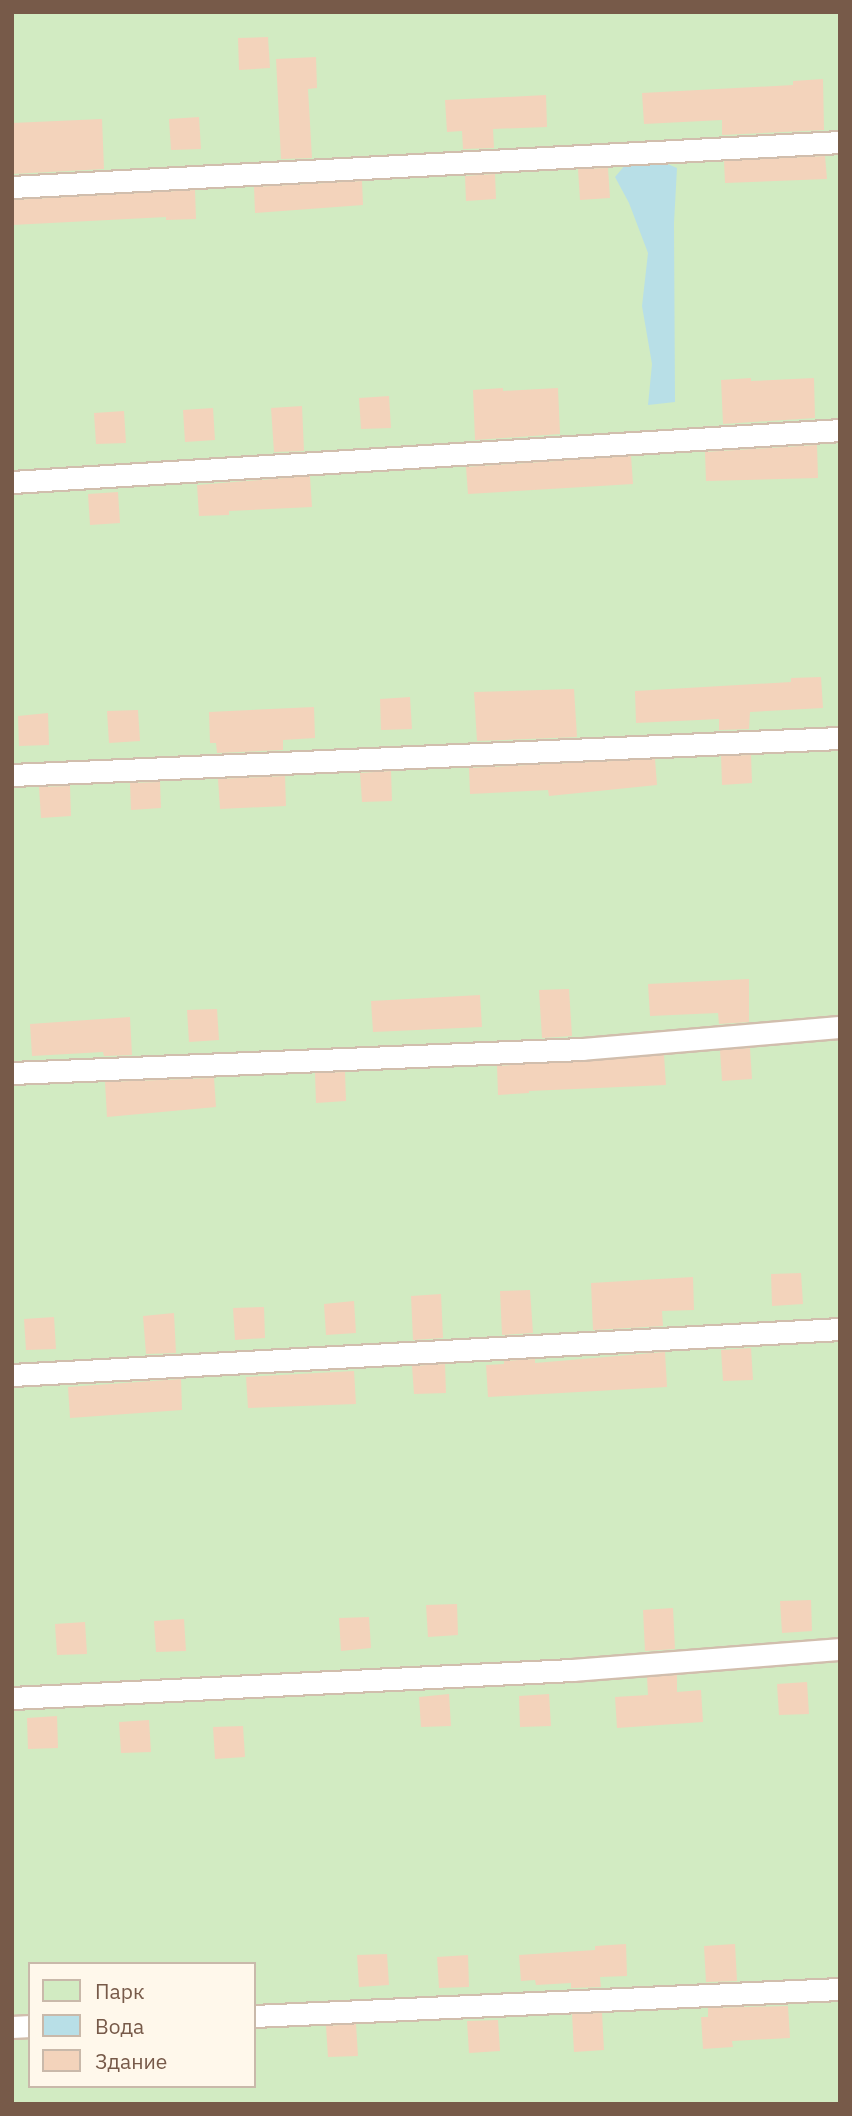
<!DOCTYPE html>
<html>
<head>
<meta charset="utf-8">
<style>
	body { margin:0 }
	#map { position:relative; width:852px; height:2116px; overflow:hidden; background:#fdf4e4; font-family:"IBM Plex Sans",sans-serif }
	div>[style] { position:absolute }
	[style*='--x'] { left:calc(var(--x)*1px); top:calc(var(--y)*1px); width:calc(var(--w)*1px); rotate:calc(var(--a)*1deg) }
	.green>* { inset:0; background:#d2ebc2 }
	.water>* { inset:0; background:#b8dfe7 }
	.building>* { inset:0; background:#f3d3bb }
	.roads { filter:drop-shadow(2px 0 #d1bead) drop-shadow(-2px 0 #d1bead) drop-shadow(0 2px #d1bead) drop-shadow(0 -2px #d1bead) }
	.service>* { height:21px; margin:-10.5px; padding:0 10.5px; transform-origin:10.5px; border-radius:10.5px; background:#fff }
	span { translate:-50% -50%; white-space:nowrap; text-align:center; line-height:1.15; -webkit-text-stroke:7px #fff8eb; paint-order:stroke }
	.frame { position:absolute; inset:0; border:14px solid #775a49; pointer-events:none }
	.legend { position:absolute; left:28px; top:1962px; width:228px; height:126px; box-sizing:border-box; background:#fff8eb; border:2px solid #c9b9aa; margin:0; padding:9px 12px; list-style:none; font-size:21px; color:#775a49 }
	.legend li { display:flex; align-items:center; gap:14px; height:35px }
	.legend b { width:35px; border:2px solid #c9b9aa }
</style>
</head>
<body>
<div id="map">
	<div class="green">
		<div style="clip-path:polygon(evenodd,12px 12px,840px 12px,840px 2104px,12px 2104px,12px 12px,30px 1964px,254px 1964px,254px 2086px,30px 2086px,30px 1964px)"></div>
	</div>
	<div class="water">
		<div style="clip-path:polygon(656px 159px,677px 168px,674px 223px,675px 402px,648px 405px,652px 364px,642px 306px,648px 253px,629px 203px,615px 177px,626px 164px)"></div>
	</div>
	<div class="building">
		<div style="clip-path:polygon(268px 37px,270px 68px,239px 70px,238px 38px)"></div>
		<div style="clip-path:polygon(316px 57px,317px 88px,308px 89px,312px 158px,281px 159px,276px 59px)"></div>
		<div style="clip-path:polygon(823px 79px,824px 130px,722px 135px,722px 120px,644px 124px,642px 93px,793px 85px,793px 81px)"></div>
		<div style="clip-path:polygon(546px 95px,547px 127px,493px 129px,494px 148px,463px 149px,462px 131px,447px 132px,445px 100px)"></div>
		<div style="clip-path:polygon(199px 117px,201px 149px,171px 150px,169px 119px)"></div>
		<div style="clip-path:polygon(102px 119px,104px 169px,12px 174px,12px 123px)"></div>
		<div style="clip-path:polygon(825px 156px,827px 179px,725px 183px,724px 161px)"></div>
		<div style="clip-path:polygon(608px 168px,610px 198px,580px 200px,578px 169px)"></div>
		<div style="clip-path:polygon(495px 174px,496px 199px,466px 201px,465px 176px)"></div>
		<div style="clip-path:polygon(362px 181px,363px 205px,255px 213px,254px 187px)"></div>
		<div style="clip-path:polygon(195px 190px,196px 219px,166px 220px,166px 217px,12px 225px,12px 200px)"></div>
		<div style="clip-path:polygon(751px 378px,751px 381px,814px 378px,815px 418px,723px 424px,721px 380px)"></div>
		<div style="clip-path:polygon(503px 388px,503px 391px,558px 388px,560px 434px,475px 440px,473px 390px)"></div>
		<div style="clip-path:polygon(389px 396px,391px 428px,361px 429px,359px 398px)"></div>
		<div style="clip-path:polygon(302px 406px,304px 451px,274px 452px,271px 408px)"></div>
		<div style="clip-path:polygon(213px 408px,215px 440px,185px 442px,183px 410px)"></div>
		<div style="clip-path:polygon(124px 411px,126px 443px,96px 444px,94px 413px)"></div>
		<div style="clip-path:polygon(817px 445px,818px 478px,706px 481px,705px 452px)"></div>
		<div style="clip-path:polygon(631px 456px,633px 484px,468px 494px,466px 467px)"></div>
		<div style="clip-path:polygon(310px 476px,312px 507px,229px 511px,229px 515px,199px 516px,197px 485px)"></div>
		<div style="clip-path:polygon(118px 492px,120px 523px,90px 525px,88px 494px)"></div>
		<div style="clip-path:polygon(821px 677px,823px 708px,750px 712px,749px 729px,719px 730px,719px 719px,636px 723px,635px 691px,791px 682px,791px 678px)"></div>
		<div style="clip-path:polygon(574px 689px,577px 737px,477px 741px,474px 692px)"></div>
		<div style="clip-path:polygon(410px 697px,412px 729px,381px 730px,380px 699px)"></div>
		<div style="clip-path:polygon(314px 707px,315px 738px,283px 740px,283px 750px,217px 753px,216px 743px,210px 743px,209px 712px)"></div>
		<div style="clip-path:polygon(138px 710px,140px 741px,109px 743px,107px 711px)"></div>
		<div style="clip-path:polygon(48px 713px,49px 745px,19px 746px,18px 716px)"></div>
		<div style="clip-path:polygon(751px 755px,752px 783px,722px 785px,721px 756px)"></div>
		<div style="clip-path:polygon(655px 759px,657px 785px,549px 796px,548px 790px,470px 794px,469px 768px)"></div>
		<div style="clip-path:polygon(391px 771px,392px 801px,362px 802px,360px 773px)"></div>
		<div style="clip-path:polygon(285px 776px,286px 806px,220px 809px,218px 779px)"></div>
		<div style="clip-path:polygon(160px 782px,161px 808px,131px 810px,130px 783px)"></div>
		<div style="clip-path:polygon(70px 786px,71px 816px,41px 818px,39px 787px)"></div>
		<div style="clip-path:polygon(749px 979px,749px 1022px,719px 1024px,718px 1013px,650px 1016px,648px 984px)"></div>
		<div style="clip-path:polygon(569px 989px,572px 1036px,542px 1038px,539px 990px)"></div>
		<div style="clip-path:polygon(480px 995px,482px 1027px,373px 1032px,371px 1001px)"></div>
		<div style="clip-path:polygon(217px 1009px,219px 1040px,189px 1042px,187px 1010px)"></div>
		<div style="clip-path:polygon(130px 1017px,132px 1055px,104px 1056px,103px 1052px,32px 1056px,30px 1024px)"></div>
		<div style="clip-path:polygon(750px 1048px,752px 1079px,722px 1081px,720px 1050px)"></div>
		<div style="clip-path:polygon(664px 1055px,666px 1085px,529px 1091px,529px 1093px,498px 1095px,497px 1066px)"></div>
		<div style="clip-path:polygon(345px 1072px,346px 1101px,316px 1103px,315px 1073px)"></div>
		<div style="clip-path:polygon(214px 1078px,216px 1107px,107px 1117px,105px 1082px)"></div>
		<div style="clip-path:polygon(801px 1273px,803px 1304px,772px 1306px,771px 1274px)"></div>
		<div style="clip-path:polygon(693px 1277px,694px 1310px,662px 1311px,663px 1326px,593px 1330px,591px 1283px)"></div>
		<div style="clip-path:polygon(530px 1290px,533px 1333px,502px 1335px,500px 1291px)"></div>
		<div style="clip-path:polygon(441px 1294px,443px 1338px,413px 1340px,411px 1296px)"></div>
		<div style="clip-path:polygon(354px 1301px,356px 1333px,326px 1335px,324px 1304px)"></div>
		<div style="clip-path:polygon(264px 1307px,265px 1338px,235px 1340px,233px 1308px)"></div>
		<div style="clip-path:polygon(174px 1313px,176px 1353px,146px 1354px,143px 1316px)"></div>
		<div style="clip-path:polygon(54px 1317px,56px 1349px,26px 1350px,24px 1319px)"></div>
		<div style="clip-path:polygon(751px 1348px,753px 1380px,723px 1381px,721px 1350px)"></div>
		<div style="clip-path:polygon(665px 1352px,667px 1387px,488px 1397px,486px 1365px,504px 1364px,504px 1361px,535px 1359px,535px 1363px)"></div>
		<div style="clip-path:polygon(445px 1364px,446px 1393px,414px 1394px,412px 1366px)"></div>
		<div style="clip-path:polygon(354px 1371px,356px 1404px,248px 1408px,246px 1377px)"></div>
		<div style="clip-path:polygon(181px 1379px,182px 1410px,70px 1418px,68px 1387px)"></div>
		<div style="clip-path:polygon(811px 1600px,812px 1631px,782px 1633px,780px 1601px)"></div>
		<div style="clip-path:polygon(457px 1604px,458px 1635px,428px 1637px,426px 1605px)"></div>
		<div style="clip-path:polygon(673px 1608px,675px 1649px,645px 1651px,643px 1610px)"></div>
		<div style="clip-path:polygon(369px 1617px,371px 1648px,341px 1651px,339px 1618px)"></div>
		<div style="clip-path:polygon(184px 1619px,186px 1651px,156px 1652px,154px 1621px)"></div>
		<div style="clip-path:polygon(85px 1622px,87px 1654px,57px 1655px,55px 1624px)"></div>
		<div style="clip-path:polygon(677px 1675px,677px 1692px,701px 1690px,703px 1722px,617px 1728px,615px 1697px,648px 1695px,647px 1677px)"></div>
		<div style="clip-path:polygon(807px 1682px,809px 1714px,779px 1715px,777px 1684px)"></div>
		<div style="clip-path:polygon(449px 1694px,451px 1726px,421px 1727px,419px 1697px)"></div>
		<div style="clip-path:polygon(549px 1694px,551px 1726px,520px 1727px,519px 1696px)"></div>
		<div style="clip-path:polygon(57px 1716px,58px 1748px,28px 1749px,27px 1718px)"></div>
		<div style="clip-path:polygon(149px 1720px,151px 1752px,121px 1753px,119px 1722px)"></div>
		<div style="clip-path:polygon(243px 1726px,245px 1757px,215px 1759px,213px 1727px)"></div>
		<div style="clip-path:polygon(626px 1944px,627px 1976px,600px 1977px,601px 1987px,571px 1988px,571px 1983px,536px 1985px,535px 1980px,521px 1981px,519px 1955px,595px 1950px,595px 1946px)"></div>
		<div style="clip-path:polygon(735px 1944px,737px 1981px,706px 1982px,704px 1946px)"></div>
		<div style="clip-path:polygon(387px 1954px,389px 1985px,359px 1987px,357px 1955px)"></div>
		<div style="clip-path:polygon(468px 1955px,469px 1987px,439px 1988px,437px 1957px)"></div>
		<div style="clip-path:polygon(788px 2006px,790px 2038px,732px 2041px,733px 2047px,703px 2049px,701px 2017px,708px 2017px,708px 2008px)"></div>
		<div style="clip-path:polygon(602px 2013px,604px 2050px,574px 2052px,572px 2014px)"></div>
		<div style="clip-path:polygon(498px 2020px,500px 2051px,469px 2053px,467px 2021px)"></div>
		<div style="clip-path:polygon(356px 2024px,358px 2056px,328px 2057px,326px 2026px)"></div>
	</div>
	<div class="roads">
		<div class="service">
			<div style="--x:12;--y:187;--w:829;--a:-3.11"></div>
			<div style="--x:12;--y:482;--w:830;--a:-3.59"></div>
			<div style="--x:12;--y:775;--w:829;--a:-2.56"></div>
			<div style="--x:12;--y:1073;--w:571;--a:-2.41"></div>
			<div style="--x:582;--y:1049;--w:259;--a:-4.9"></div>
			<div style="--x:12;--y:1375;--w:829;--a:-3.18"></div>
			<div style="--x:12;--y:1698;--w:562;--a:-2.86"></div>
			<div style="--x:573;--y:1670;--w:268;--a:-4.5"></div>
			<div style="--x:254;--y:2016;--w:587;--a:-2.64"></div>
			<div style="--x:12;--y:2027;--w:18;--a:-3"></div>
		</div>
	</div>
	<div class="frame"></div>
	<ul class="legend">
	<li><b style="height:19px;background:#d2ebc2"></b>Парк</li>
	<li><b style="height:19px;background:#b8dfe7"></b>Вода</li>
	<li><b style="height:19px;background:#f3d3bb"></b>Здание</li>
	</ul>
</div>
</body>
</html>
